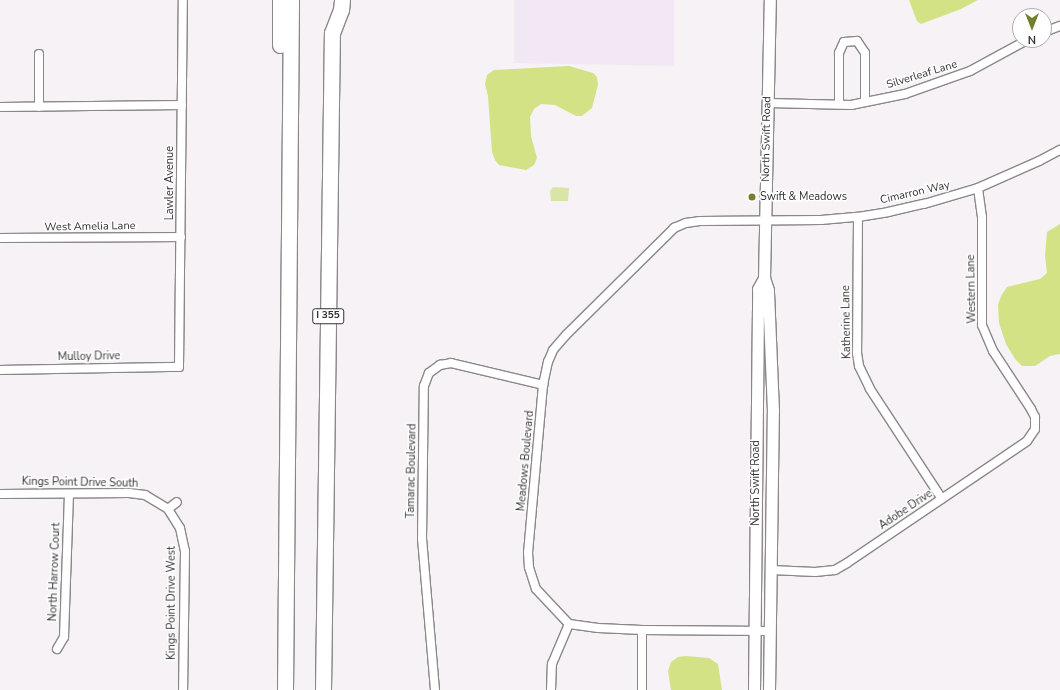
<!DOCTYPE html>
<html>
<head>
<meta charset="utf-8">
<style>
	body { margin:0 }
	#map { position:relative; width:1060px; height:690px; overflow:hidden; background:#f6f2f6; font-family:"Nunito Sans",sans-serif }
	div>[style] { position:absolute }
	[style*='--x'] { left:calc(var(--x)*1px); top:calc(var(--y)*1px); width:calc(var(--w)*1px); rotate:calc(var(--a)*1deg) }
	.built>* { inset:0; background:#f2e8f3 }
	.green>* { inset:0; background:#d9e5a7 }
	.water>* { inset:0; background:#d3e285 }
	.roads { filter:drop-shadow(1px 0 #8b878b) drop-shadow(-1px 0 #8b878b) drop-shadow(0 1px #8b878b) drop-shadow(0 -1px #8b878b) }
	.street>* { height:8px; margin:-4px; padding:0 4px; transform-origin:4px; border-radius:4px; background:#fff }
	.secondary>* { height:11px; margin:-5.5px; padding:0 5.5px; transform-origin:5.5px; border-radius:5.5px; background:#fff }
	.highway>* { height:15px; margin:-7.5px; padding:0 7.5px; transform-origin:7.5px; border-radius:7.5px; background:#fff }
	.dots>* { width:11px; height:11px; translate:-50% -50%; box-sizing:border-box; border:2px solid #fff; border-radius:50% }
	span { translate:-50% -50%; white-space:nowrap; text-align:center; line-height:1.15; -webkit-text-stroke:3px #fff; paint-order:stroke }
	.shield-label span { padding:1px 3px; background:#fff; border:1px solid; border-radius:3px; -webkit-text-stroke-width:0 }
	.shield-label { font-size:10px; color:#323132; font-weight:700 }
	.street-label { font-size:11px; color:#323132 }
	.poi-label { font-size:11px; color:#323132 }
	.left { translate:0 -50%; text-align:left }
	.north { position:absolute; left:1012px; top:8px; width:40px; height:40px; box-sizing:border-box; background:#fff; border:1px solid #adadad; border-radius:50%; rotate:180deg; font-size:11px; font-weight:700; line-height:16px; text-align:center; color:#323132 }
	.north::after { content:''; display:block; margin:auto; width:14px; height:18px; background:#75802d; clip-path:polygon(50% 0,100% 100%,50% 72%,0 100%) }
</style>
</head>
<body>
<div id="map">
	<div class="built">
		<div style="clip-path:polygon(514px 0,674px 0,674px 66px,514px 63px)"></div>
	</div>
	<div class="green">
		<div style="clip-path:polygon(553px 187px,569px 188px,568px 201px,551px 201px,550px 191px)"></div>
	</div>
	<div class="water">
		<div style="clip-path:polygon(909px 0,978px 0,961px 9px,921px 24px,917px 21px)"></div>
		<div style="clip-path:polygon(569px 66px,593px 73px,597px 77px,598px 85px,592px 108px,582px 116px,576px 116px,555px 105px,541px 104px,534px 109px,530px 117px,531px 136px,537px 158px,534px 165px,526px 170px,499px 165px,495px 160px,492px 152px,488px 96px,485px 84px,487px 75px,494px 70px)"></div>
		<div style="clip-path:polygon(1060px 224px,1060px 354px,1050px 356px,1035px 366px,1022px 366px,1015px 359px,1006px 344px,999px 323px,998px 305px,1001px 296px,1007px 287px,1040px 279px,1047px 273px,1045px 256px,1047px 232px)"></div>
		<div style="clip-path:polygon(686px 656px,709px 658px,718px 664px,722px 690px,671px 690px,668px 671px,671px 662px,678px 657px)"></div>
	</div>
	<div class="roads">
		<div class="street">
			<div style="--x:1044;--y:32;--w:17;--a:-21"></div>
			<div style="--x:39;--y:54;--w:53;--a:90"></div>
			<div style="--x:768;--y:103;--w:83;--a:1.4"></div>
			<div style="--x:851;--y:105;--w:55;--a:-11.5"></div>
			<div style="--x:905;--y:94;--w:69;--a:-19.5"></div>
			<div style="--x:970;--y:71;--w:65;--a:-28.5"></div>
			<div style="--x:839;--y:104;--w:51;--a:-90"></div>
			<div style="--x:839;--y:53;--w:12;--a:-66"></div>
			<div style="--x:844;--y:42;--w:13;--a:-4"></div>
			<div style="--x:857;--y:41;--w:14;--a:56"></div>
			<div style="--x:865;--y:53;--w:49;--a:90"></div>
			<div style="--x:0;--y:107;--w:182;--a:-0.6"></div>
			<div style="--x:858;--y:217;--w:136;--a:90.4"></div>
			<div style="--x:857;--y:353;--w:13;--a:81"></div>
			<div style="--x:859;--y:366;--w:25;--a:64"></div>
			<div style="--x:870;--y:389;--w:131;--a:56.8"></div>
			<div style="--x:0;--y:238;--w:181;--a:-0.3"></div>
			<div style="--x:0;--y:370;--w:179;--a:-1"></div>
			<div style="--x:179;--y:367;--w:367;--a:-89.4"></div>
			<div style="--x:0;--y:494;--w:129;--a:-0.4"></div>
			<div style="--x:129;--y:493;--w:16;--a:7"></div>
			<div style="--x:145;--y:495;--w:27;--a:31"></div>
			<div style="--x:168;--y:509;--w:22;--a:58"></div>
			<div style="--x:180;--y:528;--w:24;--a:78"></div>
			<div style="--x:185;--y:551;--w:139;--a:90.8"></div>
			<div style="--x:168;--y:509;--w:11;--a:-38"></div>
			<div style="--x:771;--y:570;--w:44;--a:2.6"></div>
			<div style="--x:815;--y:572;--w:20;--a:-6"></div>
			<div style="--x:835;--y:570;--w:14;--a:-30"></div>
			<div style="--x:847;--y:563;--w:217;--a:-34.1"></div>
			<div style="--x:1027;--y:441;--w:14;--a:-56"></div>
			<div style="--x:1035;--y:429;--w:12;--a:-90"></div>
			<div style="--x:1035;--y:417;--w:9;--a:-117"></div>
			<div style="--x:1031;--y:409;--w:69;--a:-123.2"></div>
			<div style="--x:993;--y:351;--w:28;--a:-113"></div>
			<div style="--x:982;--y:325;--w:108;--a:-90"></div>
			<div style="--x:982;--y:217;--w:29;--a:-98"></div>
			<div style="--x:770;--y:631;--w:128;--a:-179.6"></div>
			<div style="--x:642;--y:630;--w:44;--a:-177.4"></div>
			<div style="--x:598;--y:628;--w:29;--a:-172"></div>
			<div style="--x:569;--y:624;--w:48;--a:-133.3"></div>
			<div style="--x:536;--y:589;--w:23;--a:-108"></div>
			<div style="--x:529;--y:567;--w:14;--a:-94"></div>
			<div style="--x:528;--y:553;--w:169;--a:-84.9"></div>
			<div style="--x:543;--y:385;--w:24;--a:-78"></div>
			<div style="--x:548;--y:362;--w:13;--a:-67"></div>
			<div style="--x:553;--y:350;--w:21;--a:-49"></div>
			<div style="--x:567;--y:334;--w:151;--a:-44.7"></div>
			<div style="--x:674;--y:228;--w:13;--a:-23"></div>
			<div style="--x:686;--y:223;--w:14;--a:-8"></div>
			<div style="--x:700;--y:221;--w:121;--a:-0.5"></div>
			<div style="--x:821;--y:220;--w:37;--a:-5"></div>
			<div style="--x:858;--y:217;--w:30;--a:-9"></div>
			<div style="--x:888;--y:212;--w:37;--a:-13"></div>
			<div style="--x:924;--y:204;--w:56;--a:-16.5"></div>
			<div style="--x:978;--y:188;--w:67;--a:-23.9"></div>
			<div style="--x:1039;--y:161;--w:24;--a:-28"></div>
			<div style="--x:57;--y:649;--w:14;--a:-60"></div>
			<div style="--x:64;--y:637;--w:143;--a:-88"></div>
			<div style="--x:435;--y:690;--w:152;--a:-94.9"></div>
			<div style="--x:422;--y:539;--w:153;--a:-89.3"></div>
			<div style="--x:424;--y:386;--w:14;--a:-69"></div>
			<div style="--x:429;--y:373;--w:14;--a:-36"></div>
			<div style="--x:440;--y:365;--w:11;--a:-10"></div>
			<div style="--x:451;--y:363;--w:95;--a:13.4"></div>
			<div style="--x:551;--y:690;--w:26;--a:-88"></div>
			<div style="--x:552;--y:664;--w:43;--a:-67"></div>
			<div style="--x:642;--y:690;--w:60;--a:-90"></div>
		</div>
		<div class="secondary">
			<div style="--x:754;--y:690;--w:401;--a:-89.4"></div>
			<div style="--x:758;--y:289;--w:13;--a:-61"></div>
			<div style="--x:769;--y:690;--w:279;--a:-89.2"></div>
			<div style="--x:773;--y:411;--w:121;--a:-92.4"></div>
			<div style="--x:768;--y:290;--w:13;--a:-108"></div>
			<div style="--x:764;--y:278;--w:278;--a:-88.8"></div>
		</div>
		<div class="highway">
			<div style="--x:280;--y:0;--w:45;--a:90"></div>
			<div style="--x:285;--y:690;--w:690;--a:-89.5"></div>
			<div style="--x:323;--y:690;--w:657;--a:-89.22"></div>
			<div style="--x:332;--y:33;--w:25;--a:-69"></div>
			<div style="--x:341;--y:10;--w:10;--a:-84"></div>
		</div>
	</div>
	<div class="dots">
		<div style="left:752px;top:197px;background:#75802d"></div>
	</div>
	<div class="shield-label">
		<span style="left:328px;top:316px">I 355</span>
	</div>
	<div class="street-label">
		<span style="left:922px;top:75px;rotate:-17deg">Silverleaf Lane</span>
		<span style="left:767px;top:139px;rotate:-89deg">North Swift Road</span>
		<span style="left:170px;top:183px;rotate:-90deg">Lawler Avenue</span>
		<span style="left:915px;top:193px;rotate:-13deg">Cimarron Way</span>
		<span style="left:90px;top:227px;rotate:-1deg">West Amelia Lane</span>
		<span style="left:972px;top:289px;rotate:-91deg">Western Lane</span>
		<span style="left:847px;top:322px;rotate:-91deg">Katherine Lane</span>
		<span style="left:89px;top:357px;rotate:-1deg">Mulloy Drive</span>
		<span style="left:526px;top:461px;rotate:-85deg">Meadows Boulevard</span>
		<span style="left:412px;top:471px;rotate:-89deg">Tamarac Boulevard</span>
		<span style="left:80px;top:483px;rotate:1deg">Kings Point Drive South</span>
		<span style="left:756px;top:483px;rotate:-90deg">North Swift Road</span>
		<span style="left:906px;top:510px;rotate:-34deg">Adobe Drive</span>
		<span style="left:55px;top:572px;rotate:-88deg">North Harrow Court</span>
		<span style="left:172px;top:603px;rotate:-90deg">Kings Point Drive West</span>
	</div>
	<div class="poi-label">
		<span class="left" style="left:760px;top:197px">Swift &amp; Meadows</span>
	</div>
	<div class="north">N</div>
</div>
</body>
</html>
